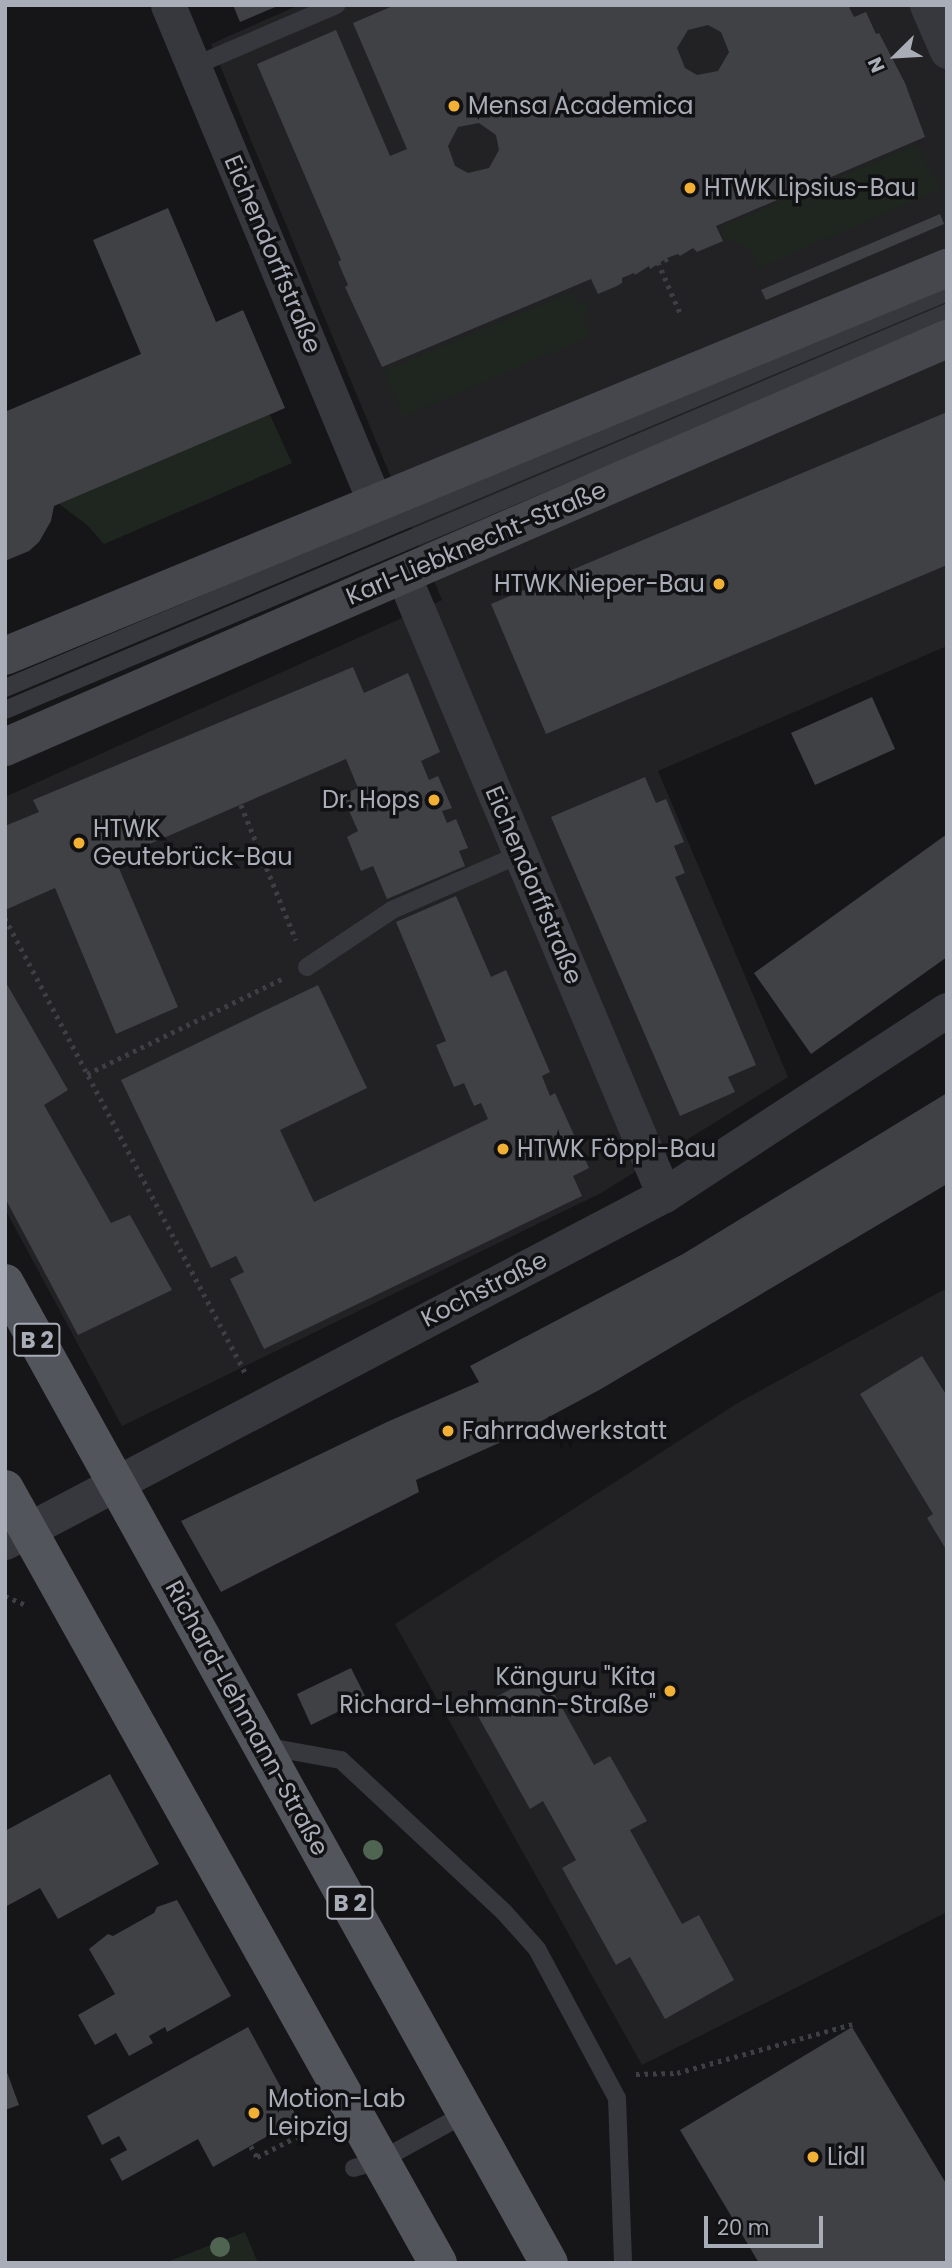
<!DOCTYPE html>
<html>
<head>
<meta charset="utf-8">
<style>
	body { margin:0 }
	#map { position:relative; width:952px; height:2268px; overflow:hidden; background:#161618; font-family:Poppins,sans-serif }
	div>[style] { position:absolute }
	[style*='--x'] { left:calc(var(--x)*1px); top:calc(var(--y)*1px); width:calc(var(--w)*1px); rotate:calc(var(--a)*1deg) }
	.built>* { inset:0; background:#222225 }
	.green>* { inset:0; background:#1e261f }
	.building>* { inset:0; background:#404145 }
	.path>* { height:4.5px; margin-top:-2.25px; transform-origin:0; background:repeating-linear-gradient(90deg,#3d3f44 0 3.5px,transparent 0 8.5px) }
	.service>* { height:18px; margin:-9px; padding:0 9px; transform-origin:9px; border-radius:9px; background:#37383d }
	.minor>* { height:35px; margin:-17.5px; padding:0 17.5px; transform-origin:17.5px; border-radius:17.5px; background:#37383d }
	.secondary>* { height:38px; margin:-19px; padding:0 19px; transform-origin:19px; border-radius:19px; background:#45474d }
	.primary>* { height:38px; margin:-19px; padding:0 19px; transform-origin:19px; border-radius:19px; background:#53555c }
	.trees>* { width:20px; height:20px; margin:-10px; border-radius:50%; background:#506452 }
	.dots>* { width:19px; height:19px; translate:-50% -50%; box-sizing:border-box; border:4px solid #111113; border-radius:50% }
	span { translate:-50% -50%; white-space:nowrap; text-align:center; line-height:1.15; -webkit-text-stroke:7px #111113; paint-order:stroke }
	.shield-label span { padding:2px 5px; background:#111113; border:2px solid; border-radius:5px; -webkit-text-stroke-width:0 }
	.shield-label { font-size:23px; color:#a8adb8; font-weight:700 }
	.poi-label { font-size:24px; color:#a8adb8 }
	.left { translate:0 -50%; text-align:left }
	.right { translate:-100% -50%; text-align:right }
	.street-label { font-size:24px; color:#a8adb8 }
	.frame { position:absolute; inset:0; border:7px solid #a8adb8; pointer-events:none }
	.north { position:absolute; left:861px; top:21px; width:70px; height:70px; -webkit-text-stroke:5px #111113; paint-order:stroke; rotate:246deg; font-size:19px; font-weight:700; line-height:28px; text-align:center; color:#a8adb8 }
	.north::after { content:''; display:block; margin:auto; width:24px; height:32px; background:#a8adb8; clip-path:polygon(50% 0,100% 100%,50% 72%,0 100%) }
	.scale { position:absolute; left:704px; top:2216px; width:119px; height:32px; box-sizing:border-box; border:4px solid #a8adb8; border-top:0; padding-left:9px; font-size:21px; line-height:24px; white-space:nowrap; color:#a8adb8; -webkit-text-stroke:5px #111113; paint-order:stroke }
</style>
</head>
<body>
<div id="map">
	<div class="built">
		<div style="clip-path:polygon(299px 5px,947px 5px,947px 646px,658px 771px,788px 1077px,601px 1193px,122px 1426px,5px 1209px,5px 797px,442px 600px,211px 44px)"></div>
		<div style="clip-path:polygon(947px 1288px,947px 1912px,642px 2065px,395px 1624px,736px 1404px)"></div>
	</div>
	<div class="green">
		<div style="clip-path:polygon(916px 145px,941px 189px,757px 269px,751px 249px,725px 239px,721px 227px)"></div>
		<div style="clip-path:polygon(572px 292px,577px 305px,590px 299px,582px 321px,590px 336px,403px 417px,384px 371px)"></div>
		<div style="clip-path:polygon(269px 413px,292px 463px,104px 544px,87px 525px,58px 503px)"></div>
		<div style="clip-path:polygon(245px 2232px,258px 2263px,164px 2263px)"></div>
	</div>
	<div class="building">
		<div style="clip-path:polygon(233px 5px,280px 5px,240px 22px)"></div>
		<div style="clip-path:polygon(evenodd,395px 5px,848px 5px,854px 17px,866px 12px,876px 34px,879px 33px,905px 83px,925px 137px,716px 226px,723px 241px,697px 252px,693px 248px,680px 256px,678px 254px,667px 258px,669px 261px,665px 263px,664px 260px,650px 269px,649px 266px,635px 275px,634px 273px,622px 278px,622px 283px,617px 286px,598px 294px,591px 279px,382px 367px,345px 287px,348px 285px,338px 262px,341px 260px,257px 64px,336px 30px,390px 156px,407px 149px,353px 23px,395px 5px,708px 25px,721px 32px,729px 52px,718px 71px,697px 75px,685px 68px,677px 48px,688px 30px,708px 25px,395px 5px,479px 123px,496px 135px,499px 150px,489px 168px,468px 173px,455px 166px,448px 146px,458px 127px,479px 123px)"></div>
		<div style="clip-path:polygon(168px 208px,216px 322px,243px 310px,285px 408px,54px 506px,51px 521px,39px 542px,29px 551px,5px 561px,5px 414px,7px 411px,141px 354px,93px 240px)"></div>
		<div style="clip-path:polygon(940px 214px,944px 224px,766px 300px,761px 290px)"></div>
		<div style="clip-path:polygon(947px 412px,947px 565px,546px 734px,491px 604px)"></div>
		<div style="clip-path:polygon(353px 667px,364px 693px,408px 673px,440px 752px,421px 761px,429px 780px,438px 776px,452px 808px,442px 811px,447px 823px,456px 819px,468px 848px,459px 851px,465px 866px,387px 899px,373px 866px,361px 871px,347px 837px,358px 831px,342px 795px,358px 788px,346px 759px,115px 859px,178px 1007px,116px 1034px,55px 888px,5px 910px,5px 826px,39px 812px,33px 800px)"></div>
		<div style="clip-path:polygon(872px 697px,895px 749px,815px 785px,791px 733px)"></div>
		<div style="clip-path:polygon(645px 777px,656px 803px,666px 799px,684px 842px,674px 846px,685px 873px,675px 877px,756px 1065px,728px 1077px,735px 1092px,680px 1116px,551px 817px)"></div>
		<div style="clip-path:polygon(947px 834px,947px 957px,811px 1054px,754px 973px)"></div>
		<div style="clip-path:polygon(456px 896px,491px 977px,506px 970px,550px 1072px,542px 1076px,550px 1096px,555px 1093px,589px 1168px,573px 1176px,582px 1196px,264px 1349px,230px 1279px,244px 1272px,236px 1256px,211px 1268px,121px 1080px,318px 985px,367px 1088px,280px 1130px,314px 1202px,488px 1119px,481px 1103px,474px 1106px,464px 1083px,454px 1087px,436px 1045px,446px 1041px,396px 922px)"></div>
		<div style="clip-path:polygon(5px 981px,68px 1090px,44px 1105px,111px 1223px,130px 1215px,172px 1290px,78px 1335px,5px 1198px)"></div>
		<div style="clip-path:polygon(947px 1093px,947px 1184px,601px 1389px,508px 1439px,416px 1480px,419px 1492px,221px 1592px,181px 1521px,387px 1422px,479px 1382px,470px 1366px,683px 1254px)"></div>
		<div style="clip-path:polygon(922px 1356px,947px 1396px,947px 1551px,927px 1518px,933px 1514px,860px 1394px)"></div>
		<div style="clip-path:polygon(351px 1668px,366px 1698px,311px 1725px,297px 1694px)"></div>
		<div style="clip-path:polygon(542px 1672px,594px 1765px,610px 1756px,647px 1821px,630px 1830px,682px 1924px,699px 1915px,734px 1980px,665px 2019px,630px 1957px,616px 1965px,562px 1868px,576px 1860px,543px 1801px,530px 1809px,474px 1709px)"></div>
		<div style="clip-path:polygon(110px 1774px,159px 1864px,58px 1919px,40px 1888px,5px 1907px,5px 1831px)"></div>
		<div style="clip-path:polygon(177px 1900px,231px 1996px,167px 2032px,165px 2027px,149px 2036px,153px 2043px,129px 2056px,116px 2033px,95px 2045px,78px 2015px,115px 1994px,89px 1949px,108px 1934px,113px 1936px,154px 1913px,157px 1907px)"></div>
		<div style="clip-path:polygon(248px 2027px,298px 2119px,213px 2167px,198px 2139px,122px 2181px,110px 2159px,127px 2150px,119px 2136px,102px 2145px,87px 2116px)"></div>
		<div style="clip-path:polygon(852px 2027px,947px 2185px,947px 2263px,759px 2263px,680px 2130px)"></div>
		<div style="clip-path:polygon(5px 2067px,19px 2105px,5px 2110px)"></div>
	</div>
	<div class="path">
		<div style="--x:658;--y:262;--w:58;--a:66.5"></div>
		<div style="--x:241;--y:805;--w:146;--a:67.8"></div>
		<div style="--x:5;--y:918;--w:514;--a:62.14"></div>
		<div style="--x:87;--y:1074;--w:217;--a:-26"></div>
		<div style="--x:5;--y:1596;--w:21;--a:23"></div>
		<div style="--x:636;--y:2074;--w:41;--a:-1.4"></div>
		<div style="--x:677;--y:2073;--w:182;--a:-15.6"></div>
		<div style="--x:251;--y:2146;--w:13;--a:61"></div>
		<div style="--x:257;--y:2157;--w:66;--a:-27"></div>
	</div>
	<div class="service">
		<div style="--x:194;--y:66;--w:155;--a:-23.2"></div>
		<div style="--x:5;--y:688;--w:1022;--a:-22.8"></div>
		<div style="--x:5;--y:710;--w:1022;--a:-22.85"></div>
		<div style="--x:307;--y:967;--w:102;--a:-33.8"></div>
		<div style="--x:392;--y:910;--w:141;--a:-23.5"></div>
		<div style="--x:263;--y:1746;--w:79;--a:10.2"></div>
		<div style="--x:341;--y:1760;--w:223;--a:43"></div>
		<div style="--x:504;--y:1912;--w:50;--a:48.3"></div>
		<div style="--x:537;--y:1949;--w:169;--a:61.8"></div>
		<div style="--x:617;--y:2098;--w:165;--a:87.9"></div>
		<div style="--x:354;--y:2168;--w:28;--a:-17"></div>
		<div style="--x:381;--y:2160;--w:98;--a:-28.7"></div>
	</div>
	<div class="minor">
		<div style="--x:168;--y:5;--w:542;--a:67.41"></div>
		<div style="--x:927;--y:5;--w:50;--a:66.5"></div>
		<div style="--x:403;--y:575;--w:673;--a:67.17"></div>
		<div style="--x:5;--y:1542;--w:745;--a:-27.77"></div>
		<div style="--x:664;--y:1195;--w:338;--a:-33.2"></div>
	</div>
	<div class="secondary">
		<div style="--x:5;--y:656;--w:1019;--a:-22.39"></div>
		<div style="--x:5;--y:747;--w:1027;--a:-23.42"></div>
	</div>
	<div class="primary">
		<div style="--x:5;--y:1283;--w:1121;--a:60.97"></div>
		<div style="--x:5;--y:1489;--w:887;--a:60.78"></div>
	</div>
	<div class="trees">
		<div style="left:373px;top:1850px"></div>
		<div style="left:220px;top:2247px"></div>
	</div>
	<div class="dots">
		<div style="left:454px;top:106px;background:#f2b134"></div>
		<div style="left:690px;top:188px;background:#f2b134"></div>
		<div style="left:719px;top:584px;background:#f2b134"></div>
		<div style="left:434px;top:800px;background:#f2b134"></div>
		<div style="left:79px;top:843px;background:#f2b134"></div>
		<div style="left:503px;top:1149px;background:#f2b134"></div>
		<div style="left:448px;top:1431px;background:#f2b134"></div>
		<div style="left:670px;top:1691px;background:#f2b134"></div>
		<div style="left:254px;top:2113px;background:#f2b134"></div>
		<div style="left:813px;top:2157px;background:#f2b134"></div>
	</div>
	<div class="shield-label">
		<span style="left:37px;top:1340px">B 2</span>
		<span style="left:350px;top:1903px">B 2</span>
	</div>
	<div class="poi-label">
		<span class="left" style="left:468px;top:106px">Mensa Academica</span>
		<span class="left" style="left:704px;top:188px">HTWK Lipsius-Bau</span>
		<span class="right" style="left:705px;top:584px">HTWK Nieper-Bau</span>
		<span class="right" style="left:420px;top:800px">Dr. Hops</span>
		<span class="left" style="left:93px;top:843px">HTWK<br>Geutebrück-Bau</span>
		<span class="left" style="left:517px;top:1149px">HTWK Föppl-Bau</span>
		<span class="left" style="left:462px;top:1431px">Fahrradwerkstatt</span>
		<span class="right" style="left:656px;top:1691px">Känguru "Kita<br>Richard-Lehmann-Straße"</span>
		<span class="left" style="left:268px;top:2113px">Motion-Lab<br>Leipzig</span>
		<span class="left" style="left:827px;top:2157px">Lidl</span>
	</div>
	<div class="street-label">
		<span style="left:273px;top:254px;rotate:67deg">Eichendorffstraße</span>
		<span style="left:476px;top:543px;rotate:-23deg">Karl-Liebknecht-Straße</span>
		<span style="left:534px;top:885px;rotate:67deg">Eichendorffstraße</span>
		<span style="left:484px;top:1289px;rotate:-27deg">Kochstraße</span>
		<span style="left:247px;top:1718px;rotate:61deg">Richard-Lehmann-Straße</span>
	</div>
	<div class="frame"></div>
	<div class="north">N</div>
	<div class="scale">20 m</div>
</div>
</body>
</html>
